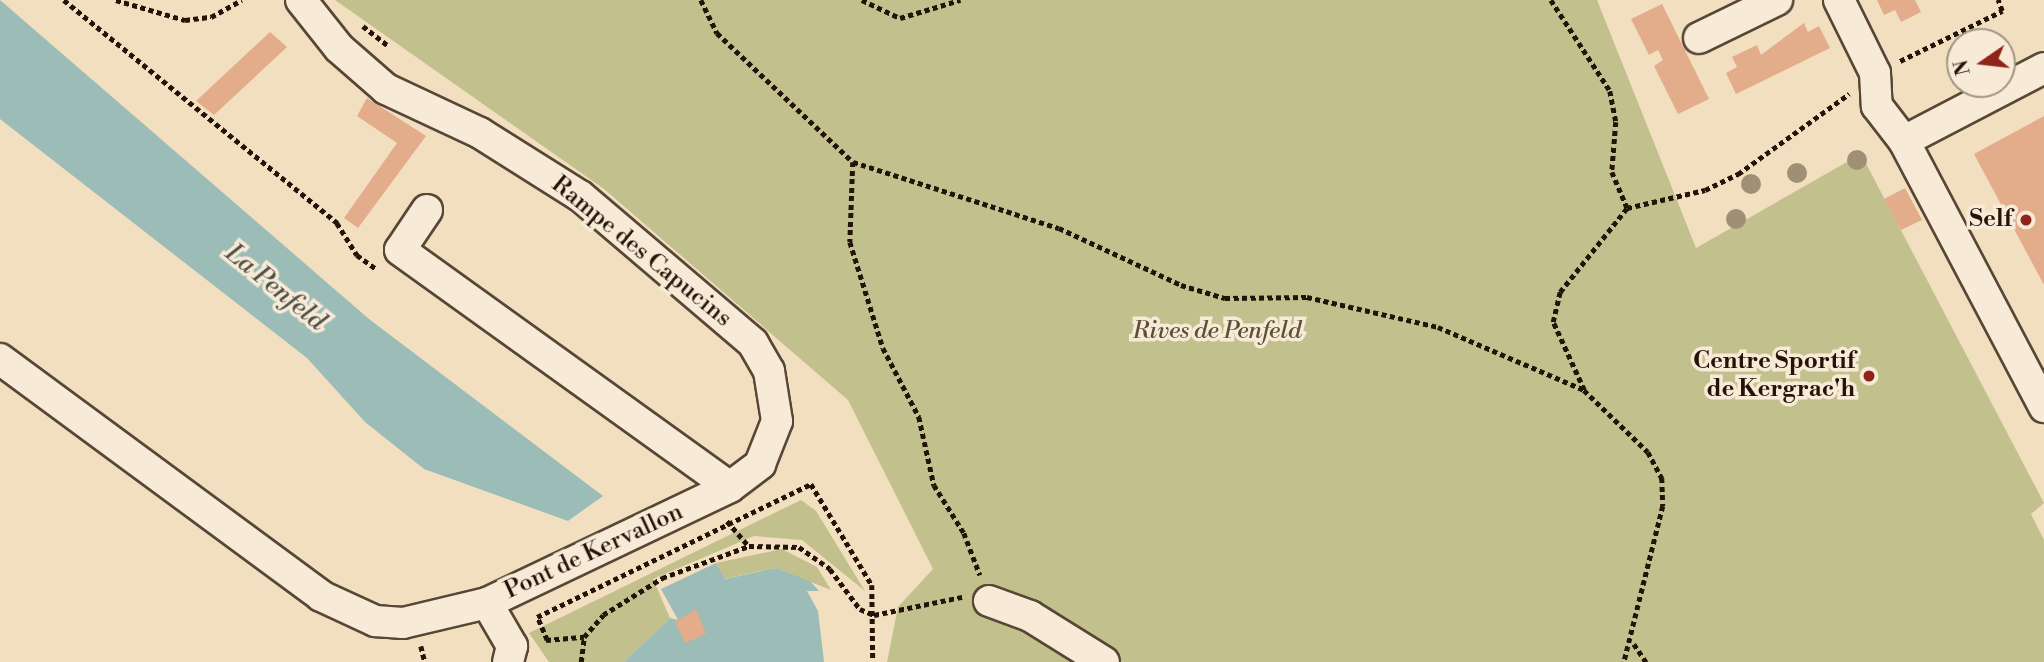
<!DOCTYPE html>
<html>
<head>
<meta charset="utf-8">
<style>
	body { margin:0 }
	#map { position:relative; width:2044px; height:662px; overflow:hidden; background:#f2dfc0; font-family:"Libre Bodoni",serif }
	div>[style] { position:absolute }
	[style*='--x'] { left:calc(var(--x)*1px); top:calc(var(--y)*1px); width:calc(var(--w)*1px); rotate:calc(var(--a)*1deg) }
	.green>* { inset:0; background:#c2c08d }
	.water>* { inset:0; background:#9cbcb8 }
	.building>* { inset:0; background:#e3ac8b }
	.path>* { height:4.5px; margin-top:-2.25px; transform-origin:0; background:repeating-linear-gradient(90deg,#241308 0 5px,transparent 0 8.5px) }
	.roads { filter:drop-shadow(2px 0 #584636) drop-shadow(-2px 0 #584636) drop-shadow(0 2px #584636) drop-shadow(0 -2px #584636) }
	.minor>* { height:30px; margin:-15px; padding:0 15px; transform-origin:15px; border-radius:15px; background:#f7ead6 }
	.trees>* { width:20px; height:20px; margin:-10px; border-radius:50%; background:#9f9075 }
	.dots>* { width:19px; height:19px; translate:-50% -50%; box-sizing:border-box; border:4px solid #f7ead6; border-radius:50% }
	span { translate:-50% -50%; white-space:nowrap; text-align:center; line-height:1.15; -webkit-text-stroke:7px #f7ead6; paint-order:stroke }
	.poi-label { font-size:24px; color:#241308; font-weight:700 }
	.right { translate:-100% -50%; text-align:right }
	.street-label { font-size:24px; color:#241308 }
	.park-label { font-size:24px; color:#5b5037; font-style:italic }
	.water-label { font-size:26px; color:#4e4e46; font-style:italic }
	.north { position:absolute; left:1946px; top:28px; width:70px; height:70px; box-sizing:border-box; background:#f7ead6; border:2px solid #a39484; border-radius:50%; rotate:256deg; font-size:19px; font-weight:700; line-height:28px; text-align:center; color:#241308 }
	.north::after { content:''; display:block; margin:auto; width:24px; height:32px; background:#8f2418; clip-path:polygon(50% 0,100% 100%,50% 72%,0 100%) }
</style>
</head>
<body>
<div id="map">
	<div class="green">
		<div style="clip-path:polygon(335px 0,1597px 0,1696px 248px,1861px 154px,2044px 503px,2031px 514px,2044px 540px,2044px 662px,887px 662px,898px 607px,933px 569px,848px 400px,604px 189px)"></div>
		<div style="clip-path:polygon(801px 500px,816px 511px,865px 591px,802px 540px,754px 536px,653px 579px,670px 618px,624px 662px,549px 662px,529px 633px)"></div>
		<div style="clip-path:polygon(782px 549px,817px 567px,831px 590px,775px 568px,724px 579px,716px 563px)"></div>
	</div>
	<div class="water">
		<div style="clip-path:polygon(0 0,369px 319px,603px 496px,568px 521px,424px 469px,365px 422px,307px 358px,0 119px)"></div>
		<div style="clip-path:polygon(716px 563px,725px 579px,775px 568px,810px 581px,819px 591px,807px 591px,818px 611px,824px 662px,624px 662px,670px 618px,678px 620px,661px 589px)"></div>
	</div>
	<div class="building">
		<div style="clip-path:polygon(1877px 0,1915px 0,1921px 12px,1901px 22px,1895px 10px,1884px 15px)"></div>
		<div style="clip-path:polygon(1662px 4px,1709px 99px,1678px 114px,1654px 66px,1663px 60px,1658px 50px,1649px 55px,1631px 19px)"></div>
		<div style="clip-path:polygon(1804px 23px,1808px 32px,1819px 26px,1830px 48px,1736px 94px,1726px 73px,1737px 67px,1732px 57px,1757px 45px,1761px 55px)"></div>
		<div style="clip-path:polygon(270px 32px,287px 47px,214px 115px,196px 101px)"></div>
		<div style="clip-path:polygon(367px 98px,426px 136px,358px 228px,344px 218px,397px 143px,357px 116px)"></div>
		<div style="clip-path:polygon(2044px 116px,2044px 285px,1974px 154px)"></div>
		<div style="clip-path:polygon(1905px 188px,1922px 220px,1901px 230px,1884px 199px)"></div>
		<div style="clip-path:polygon(696px 609px,706px 634px,685px 643px,675px 622px)"></div>
	</div>
	<div class="path">
		<div style="--x:64;--y:0;--w:353;--a:39.2"></div>
		<div style="--x:337;--y:223;--w:38;--a:58"></div>
		<div style="--x:357;--y:255;--w:24;--a:36"></div>
		<div style="--x:116;--y:0;--w:72;--a:16.2"></div>
		<div style="--x:185;--y:20;--w:26;--a:-7"></div>
		<div style="--x:211;--y:17;--w:35;--a:-29"></div>
		<div style="--x:701;--y:0;--w:37;--a:64"></div>
		<div style="--x:717;--y:33;--w:187;--a:43.5"></div>
		<div style="--x:853;--y:162;--w:216;--a:17.8"></div>
		<div style="--x:1059;--y:228;--w:135;--a:25"></div>
		<div style="--x:1181;--y:285;--w:46;--a:16.5"></div>
		<div style="--x:1225;--y:298;--w:82;--a:-0.7"></div>
		<div style="--x:1307;--y:297;--w:134;--a:12.9"></div>
		<div style="--x:1438;--y:327;--w:159;--a:23.3"></div>
		<div style="--x:1584;--y:390;--w:89;--a:44.1"></div>
		<div style="--x:1648;--y:452;--w:30;--a:62"></div>
		<div style="--x:1662;--y:478;--w:28;--a:88"></div>
		<div style="--x:1663;--y:506;--w:161;--a:104"></div>
		<div style="--x:862;--y:0;--w:42;--a:25.3"></div>
		<div style="--x:900;--y:18;--w:63;--a:-16.7"></div>
		<div style="--x:1551;--y:0;--w:108;--a:57"></div>
		<div style="--x:1610;--y:91;--w:32;--a:79"></div>
		<div style="--x:1616;--y:122;--w:50;--a:94.6"></div>
		<div style="--x:1612;--y:172;--w:39;--a:67"></div>
		<div style="--x:363;--y:26;--w:33;--a:38"></div>
		<div style="--x:1900;--y:61;--w:114;--a:-26.1"></div>
		<div style="--x:2002;--y:11;--w:12;--a:-110"></div>
		<div style="--x:853;--y:162;--w:80;--a:92.1"></div>
		<div style="--x:850;--y:242;--w:111;--a:72.7"></div>
		<div style="--x:883;--y:348;--w:78;--a:62.4"></div>
		<div style="--x:919;--y:417;--w:70;--a:77.6"></div>
		<div style="--x:934;--y:485;--w:57;--a:58"></div>
		<div style="--x:964;--y:533;--w:45;--a:69.1"></div>
		<div style="--x:1584;--y:390;--w:75;--a:-114.5"></div>
		<div style="--x:1553;--y:322;--w:31;--a:-77"></div>
		<div style="--x:1560;--y:292;--w:107;--a:-51.4"></div>
		<div style="--x:1627;--y:208;--w:80;--a:-13"></div>
		<div style="--x:1705;--y:190;--w:37;--a:-26"></div>
		<div style="--x:1738;--y:174;--w:137;--a:-35.8"></div>
		<div style="--x:727;--y:521;--w:33;--a:49"></div>
		<div style="--x:546;--y:640;--w:38;--a:-5"></div>
		<div style="--x:547;--y:640;--w:25;--a:-113"></div>
		<div style="--x:537;--y:617;--w:305;--a:-25.9"></div>
		<div style="--x:811;--y:484;--w:118;--a:58.9"></div>
		<div style="--x:872;--y:585;--w:77;--a:89.3"></div>
		<div style="--x:1634;--y:644;--w:22;--a:56"></div>
		<div style="--x:421;--y:646;--w:16;--a:76"></div>
		<div style="--x:581;--y:662;--w:25;--a:-83"></div>
		<div style="--x:584;--y:637;--w:29;--a:-49"></div>
		<div style="--x:603;--y:615;--w:70;--a:-32.1"></div>
		<div style="--x:662;--y:578;--w:93;--a:-20.2"></div>
		<div style="--x:749;--y:546;--w:50;--a:1.1"></div>
		<div style="--x:799;--y:547;--w:38;--a:35"></div>
		<div style="--x:830;--y:569;--w:50;--a:53.1"></div>
		<div style="--x:860;--y:609;--w:15;--a:23"></div>
		<div style="--x:874;--y:615;--w:90;--a:-11.6"></div>
	</div>
	<div class="roads">
		<div class="minor">
			<div style="--x:1839;--y:0;--w:81;--a:63.7"></div>
			<div style="--x:1875;--y:73;--w:33;--a:87"></div>
			<div style="--x:1877;--y:106;--w:44;--a:52.4"></div>
			<div style="--x:1904;--y:141;--w:158;--a:-27.5"></div>
			<div style="--x:1699;--y:38;--w:87;--a:-26"></div>
			<div style="--x:1904;--y:141;--w:301;--a:62.2"></div>
			<div style="--x:427;--y:210;--w:48;--a:124"></div>
			<div style="--x:400;--y:250;--w:406;--a:35.7"></div>
			<div style="--x:0;--y:359;--w:399;--a:36.4"></div>
			<div style="--x:321;--y:596;--w:60;--a:24.8"></div>
			<div style="--x:375;--y:621;--w:28;--a:4"></div>
			<div style="--x:403;--y:623;--w:86;--a:-13.4"></div>
			<div style="--x:487;--y:603;--w:269;--a:-25.5"></div>
			<div style="--x:730;--y:487;--w:38;--a:-37"></div>
			<div style="--x:760;--y:464;--w:46;--a:-68.4"></div>
			<div style="--x:777;--y:421;--w:51;--a:-99.1"></div>
			<div style="--x:769;--y:371;--w:32;--a:-120"></div>
			<div style="--x:753;--y:343;--w:227;--a:-139.6"></div>
			<div style="--x:580;--y:196;--w:118;--a:-147.8"></div>
			<div style="--x:480;--y:133;--w:104;--a:-154.9"></div>
			<div style="--x:386;--y:89;--w:62;--a:-138.9"></div>
			<div style="--x:339;--y:48;--w:61;--a:-128.4"></div>
			<div style="--x:989;--y:601;--w:44;--a:20.1"></div>
			<div style="--x:1030;--y:616;--w:87;--a:31.9"></div>
			<div style="--x:487;--y:603;--w:50;--a:59.8"></div>
			<div style="--x:512;--y:646;--w:16;--a:104"></div>
		</div>
	</div>
	<div class="trees">
		<div style="left:1857px;top:160px"></div>
		<div style="left:1797px;top:173px"></div>
		<div style="left:1751px;top:184px"></div>
		<div style="left:1736px;top:219px"></div>
	</div>
	<div class="dots">
		<div style="left:2026px;top:220px;background:#8f2418"></div>
		<div style="left:1869px;top:376px;background:#8f2418"></div>
	</div>
	<div class="poi-label">
		<span class="right" style="left:2012px;top:220px">Self</span>
		<span class="right" style="left:1855px;top:376px">Centre Sportif<br>de Kergrac'h</span>
	</div>
	<div class="street-label">
		<span style="left:641px;top:252px;rotate:39deg">Rampe des Capucins</span>
		<span style="left:594px;top:552px;rotate:-25deg">Pont de Kervallon</span>
	</div>
	<div class="park-label">
		<span style="left:1217px;top:332px">Rives de Penfeld</span>
	</div>
	<div class="water-label">
		<span style="left:275px;top:288px;rotate:39deg">La Penfeld</span>
	</div>
	<div class="north">N</div>
</div>
</body>
</html>
